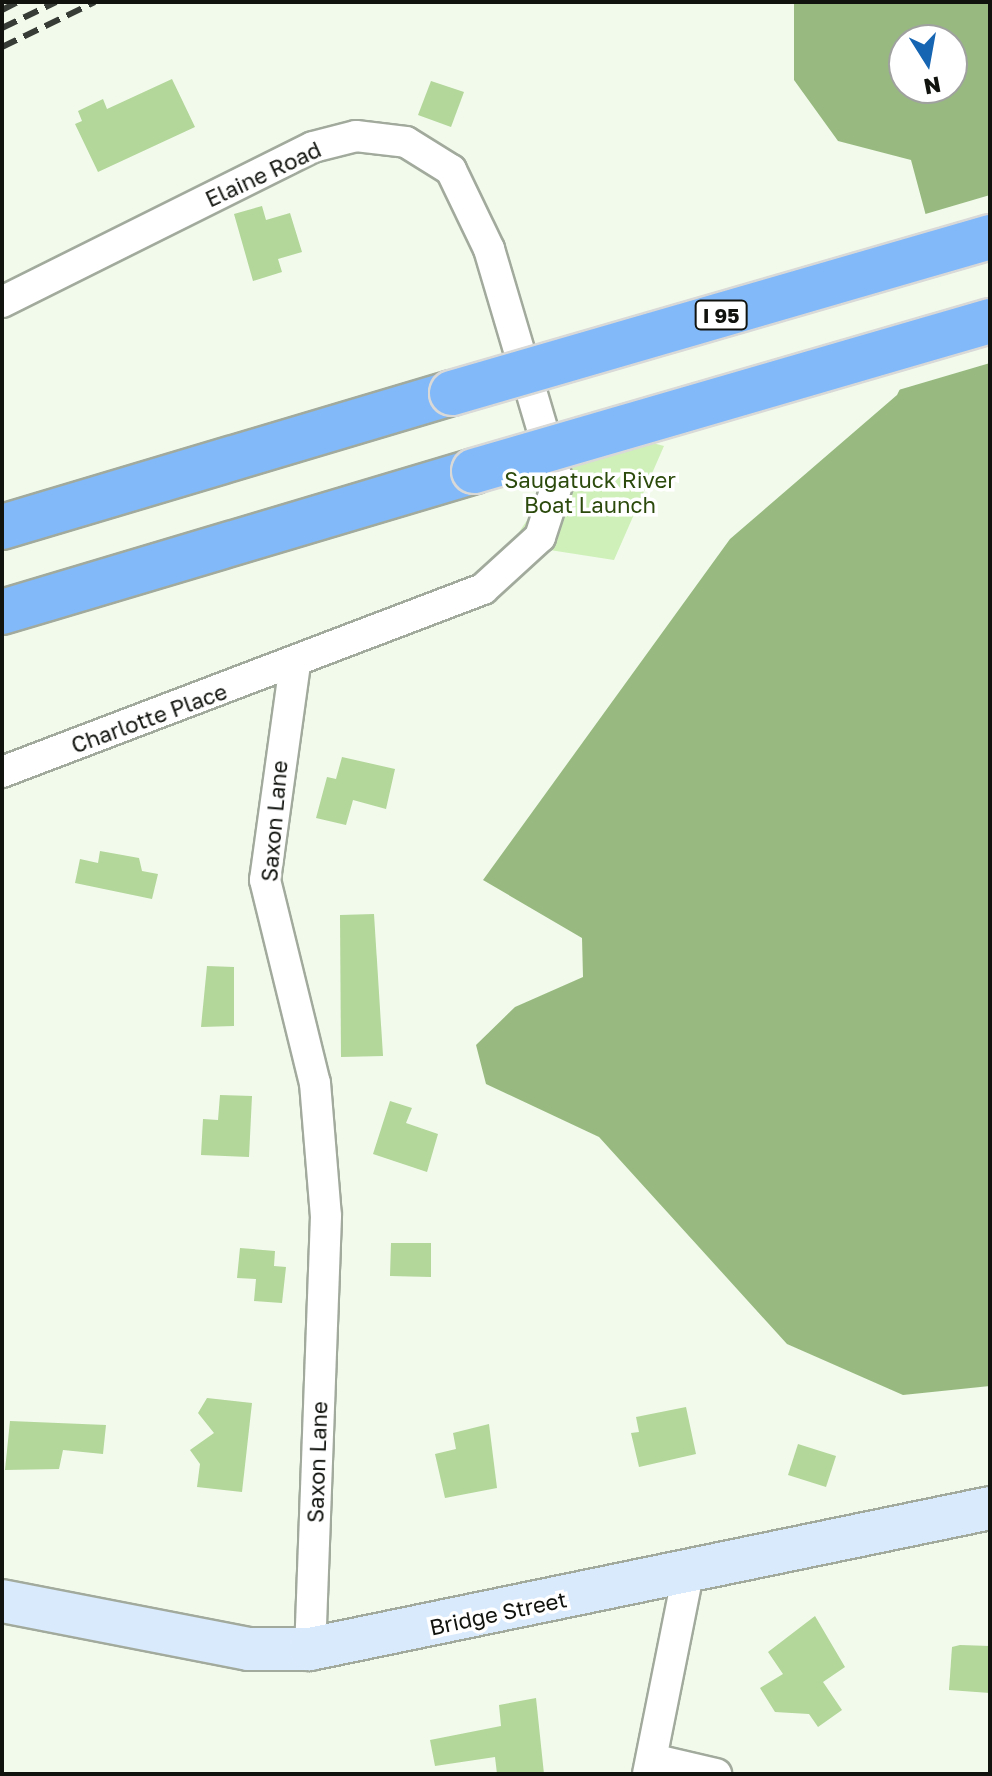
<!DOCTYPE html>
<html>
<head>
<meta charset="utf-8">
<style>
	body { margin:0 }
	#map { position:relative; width:992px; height:1776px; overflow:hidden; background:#f1faeb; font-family:"Golos Text",sans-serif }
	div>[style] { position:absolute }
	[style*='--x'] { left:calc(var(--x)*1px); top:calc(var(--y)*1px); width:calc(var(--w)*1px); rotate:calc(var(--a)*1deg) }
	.green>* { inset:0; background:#cff0b9 }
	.water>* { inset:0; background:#98ba80 }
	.pier>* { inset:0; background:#f1faeb }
	.building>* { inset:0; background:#b3d69a }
	.roads { filter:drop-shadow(2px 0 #a1aa9c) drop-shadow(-2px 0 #a1aa9c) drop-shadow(0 2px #a1aa9c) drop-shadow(0 -2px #a1aa9c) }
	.street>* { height:30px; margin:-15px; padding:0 15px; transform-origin:15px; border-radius:15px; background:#fff }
	.secondary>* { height:42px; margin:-21px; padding:0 21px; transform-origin:21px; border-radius:21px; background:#daeafd }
	.highway>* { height:44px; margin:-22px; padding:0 22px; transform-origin:22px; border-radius:22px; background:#82b9f8 }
	.rail>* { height:6px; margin-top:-3px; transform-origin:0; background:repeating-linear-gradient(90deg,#383c36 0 16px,transparent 0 24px) }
	.bridges { filter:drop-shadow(2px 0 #d9d9d8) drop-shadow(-2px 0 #d9d9d8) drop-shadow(0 2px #d9d9d8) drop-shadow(0 -2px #d9d9d8) }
	.highway-bridge>* { height:44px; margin:-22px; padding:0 22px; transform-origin:22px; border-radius:22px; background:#82b9f8 }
	span { translate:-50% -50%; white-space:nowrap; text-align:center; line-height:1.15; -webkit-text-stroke:7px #fff; paint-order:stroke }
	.shield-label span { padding:2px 6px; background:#fff; border:2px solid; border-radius:6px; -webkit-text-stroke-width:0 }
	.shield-label { font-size:20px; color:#10130e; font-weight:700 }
	.street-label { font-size:22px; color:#10130e }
	.park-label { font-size:22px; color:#2b4a0c }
	.frame { position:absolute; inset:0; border:4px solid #10130e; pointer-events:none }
	.north { position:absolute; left:888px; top:24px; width:80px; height:80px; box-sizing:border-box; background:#fff; border:2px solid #9fa19f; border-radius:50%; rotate:169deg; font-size:22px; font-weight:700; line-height:32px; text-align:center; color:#10130e }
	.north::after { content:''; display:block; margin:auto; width:28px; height:36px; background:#1565b3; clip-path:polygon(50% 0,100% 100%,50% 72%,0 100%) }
</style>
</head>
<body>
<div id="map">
	<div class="green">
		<div style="clip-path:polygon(634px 438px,664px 446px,614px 560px,511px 544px,532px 513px,545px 452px)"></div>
	</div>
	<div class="water">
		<div style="clip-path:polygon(evenodd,794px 2px,990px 2px,990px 1386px,903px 1395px,787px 1344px,599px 1137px,486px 1084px,476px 1045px,515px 1007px,583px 977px,582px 938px,483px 880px,730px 539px,897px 395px,947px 294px,911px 160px,838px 141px,794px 80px,794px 2px,904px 40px,952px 40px,952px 88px,904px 88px,904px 40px)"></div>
	</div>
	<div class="pier">
		<div style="clip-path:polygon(990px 195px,990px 363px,895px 391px,943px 294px,922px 215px)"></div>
	</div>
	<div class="building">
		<div style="clip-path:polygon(172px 79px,195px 127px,98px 172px,75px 124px,82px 121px,78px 111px,103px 99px,107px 109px)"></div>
		<div style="clip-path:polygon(431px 81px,464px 92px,451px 127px,418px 115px)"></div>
		<div style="clip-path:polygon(262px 206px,266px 220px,290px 213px,302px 252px,278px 259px,282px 272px,253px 281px,234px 214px)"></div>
		<div style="clip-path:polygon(342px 757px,395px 769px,386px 809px,353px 800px,346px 825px,316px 818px,327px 777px,336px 779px)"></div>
		<div style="clip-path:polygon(100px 851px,139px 858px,142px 871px,158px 874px,152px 899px,75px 883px,80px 859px,98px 863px)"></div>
		<div style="clip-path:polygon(374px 914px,383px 1056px,341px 1057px,340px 915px)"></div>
		<div style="clip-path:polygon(207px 966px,234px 967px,234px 1026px,201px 1027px)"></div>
		<div style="clip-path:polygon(220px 1095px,252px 1096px,249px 1157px,201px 1155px,203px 1119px,218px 1120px)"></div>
		<div style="clip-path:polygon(390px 1101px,412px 1108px,406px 1123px,438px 1134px,427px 1172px,373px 1154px)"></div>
		<div style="clip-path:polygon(391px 1243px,431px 1243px,431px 1277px,390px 1276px)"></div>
		<div style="clip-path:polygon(240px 1248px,275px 1251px,274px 1266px,286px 1267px,282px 1303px,254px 1301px,256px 1279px,237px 1278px)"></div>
		<div style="clip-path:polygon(207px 1398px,252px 1403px,242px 1492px,197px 1487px,200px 1464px,190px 1450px,214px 1433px,198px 1413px)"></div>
		<div style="clip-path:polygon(686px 1407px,696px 1454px,639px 1467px,631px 1433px,639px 1432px,636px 1417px)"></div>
		<div style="clip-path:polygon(10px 1421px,106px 1425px,103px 1454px,63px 1450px,59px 1469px,5px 1470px)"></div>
		<div style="clip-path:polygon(489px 1424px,497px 1488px,445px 1498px,435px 1454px,456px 1449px,453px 1433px)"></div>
		<div style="clip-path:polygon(798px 1444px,836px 1456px,826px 1487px,788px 1475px)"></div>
		<div style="clip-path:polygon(815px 1616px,845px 1667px,823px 1682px,842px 1710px,818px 1727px,809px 1714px,775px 1712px,760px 1688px,783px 1674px,768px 1652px)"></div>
		<div style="clip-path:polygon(960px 1645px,990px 1646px,990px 1693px,949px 1690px,952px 1647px)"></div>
		<div style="clip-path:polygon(536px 1698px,544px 1774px,497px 1774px,495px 1757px,435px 1766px,430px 1740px,501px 1726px,499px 1705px)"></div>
	</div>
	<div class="roads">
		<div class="street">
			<div style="--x:2;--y:302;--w:347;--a:-26.5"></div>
			<div style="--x:313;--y:147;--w:44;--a:-14.3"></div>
			<div style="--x:356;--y:136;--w:50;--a:6.8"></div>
			<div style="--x:406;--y:142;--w:53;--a:31.9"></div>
			<div style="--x:451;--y:170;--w:88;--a:64.3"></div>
			<div style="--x:489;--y:249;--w:243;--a:73.5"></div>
			<div style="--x:558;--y:482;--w:58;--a:108.1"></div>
			<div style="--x:540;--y:537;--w:77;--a:137.6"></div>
			<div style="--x:483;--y:589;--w:515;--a:159.17"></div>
			<div style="--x:295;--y:664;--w:218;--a:97.9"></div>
			<div style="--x:265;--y:880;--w:209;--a:76.2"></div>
			<div style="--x:315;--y:1083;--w:133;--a:85.3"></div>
			<div style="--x:326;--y:1216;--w:433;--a:92.1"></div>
			<div style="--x:652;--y:1759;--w:66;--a:13.2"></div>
			<div style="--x:648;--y:1774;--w:205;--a:-78.7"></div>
		</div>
		<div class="secondary">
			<div style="--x:2;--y:1601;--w:252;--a:11"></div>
			<div style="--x:249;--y:1649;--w:61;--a:0"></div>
			<div style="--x:310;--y:1649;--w:694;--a:-11.71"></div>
		</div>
		<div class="highway">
			<div style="--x:2;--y:527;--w:470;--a:-16.6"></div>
			<div style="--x:2;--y:612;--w:493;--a:-16.6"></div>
		</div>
	</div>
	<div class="rail">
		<div style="--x:2;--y:10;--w:18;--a:-27"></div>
		<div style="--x:2;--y:28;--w:60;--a:-25.7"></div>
		<div style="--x:2;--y:47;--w:103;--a:-25.8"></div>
	</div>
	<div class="bridges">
		<div class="highway-bridge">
			<div style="--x:452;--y:393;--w:560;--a:-16.17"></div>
			<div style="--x:474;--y:471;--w:537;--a:-16.21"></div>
		</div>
	</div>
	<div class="shield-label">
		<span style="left:721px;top:315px">I 95</span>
	</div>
	<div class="street-label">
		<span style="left:263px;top:174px;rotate:-25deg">Elaine Road</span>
		<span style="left:149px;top:718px;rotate:-20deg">Charlotte Place</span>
		<span style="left:274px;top:821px;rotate:-85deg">Saxon Lane</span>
		<span style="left:317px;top:1462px;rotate:-88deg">Saxon Lane</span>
		<span style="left:498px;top:1613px;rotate:-12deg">Bridge Street</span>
	</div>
	<div class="park-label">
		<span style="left:590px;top:492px">Saugatuck River<br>Boat Launch</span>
	</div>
	<div class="frame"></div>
	<div class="north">N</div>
</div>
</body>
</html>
